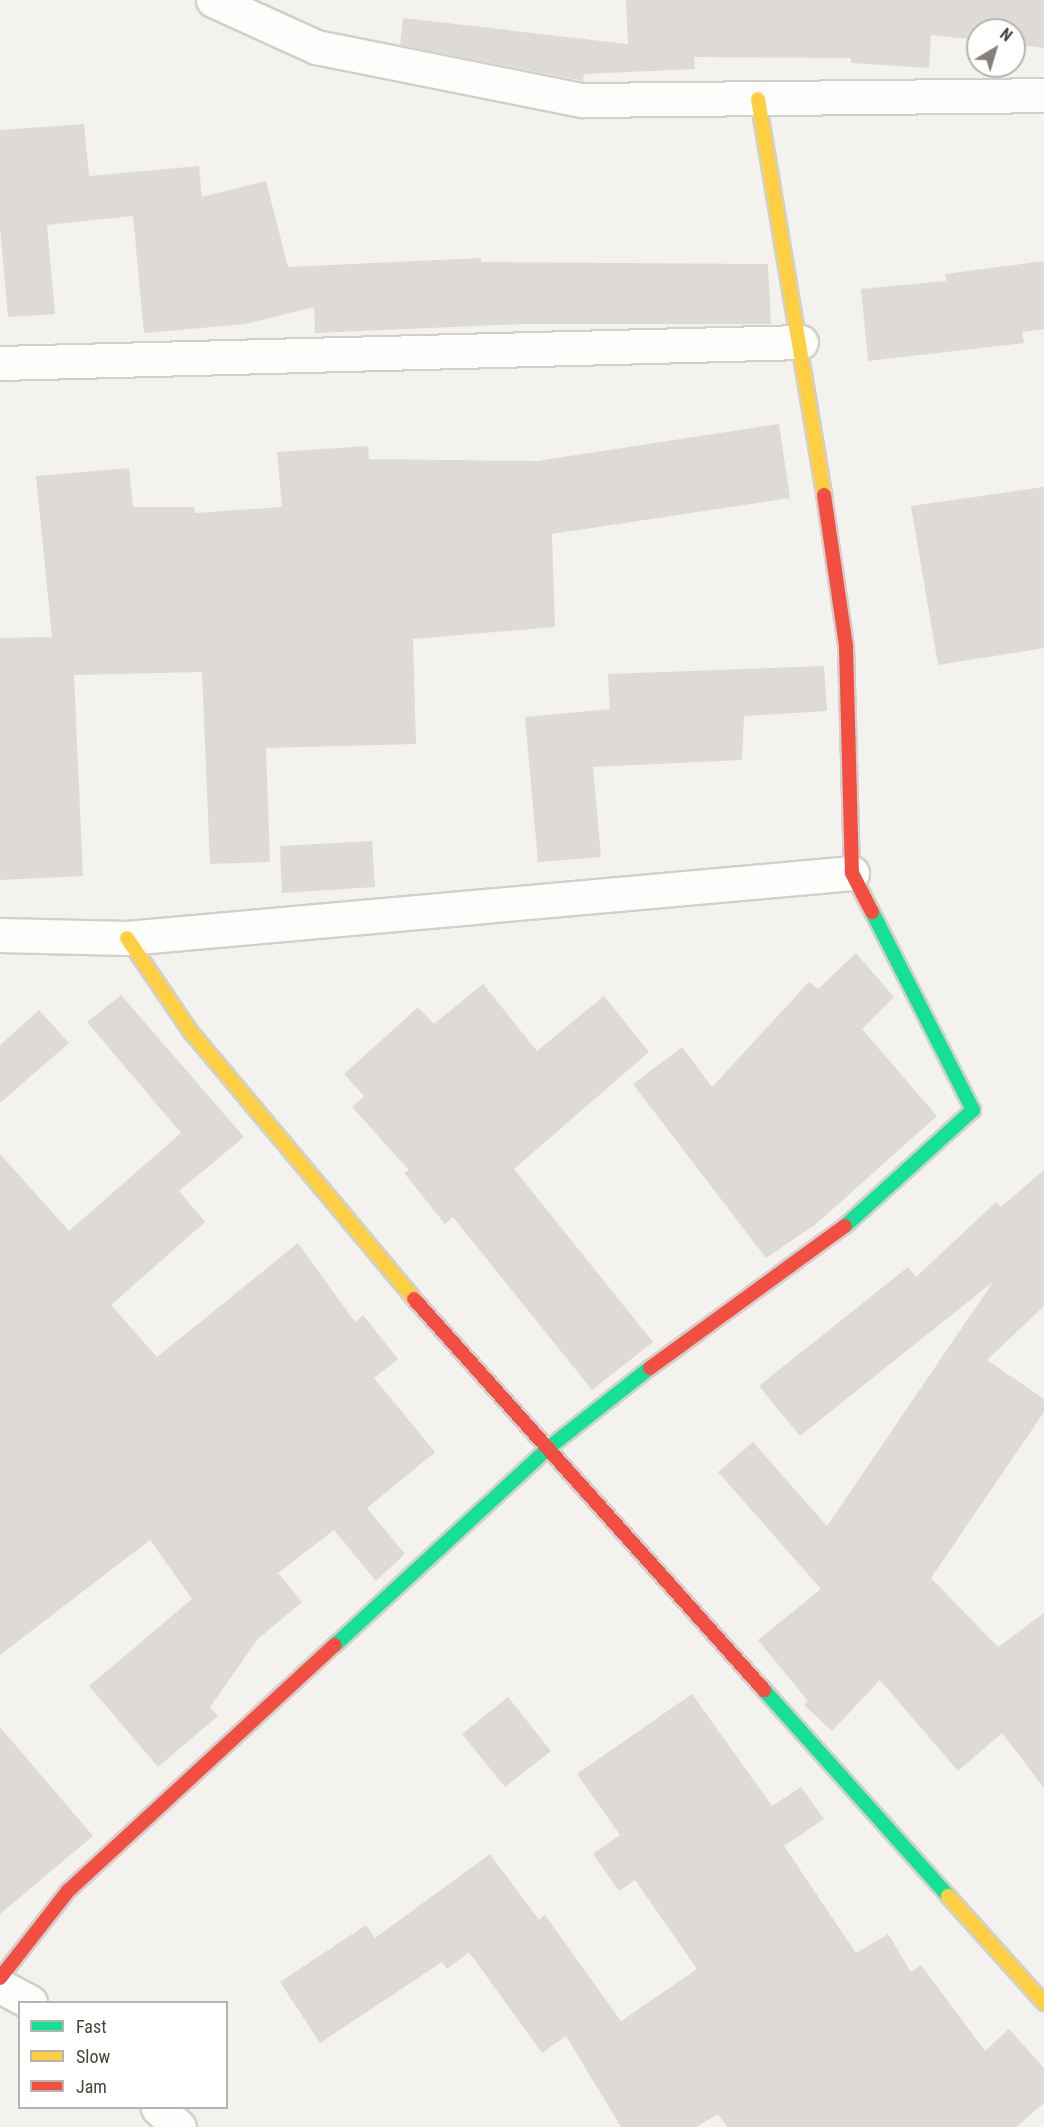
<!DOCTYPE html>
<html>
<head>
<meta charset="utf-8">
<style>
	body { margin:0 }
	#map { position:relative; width:1044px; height:2127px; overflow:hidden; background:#f4f2ee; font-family:"Roboto Condensed",sans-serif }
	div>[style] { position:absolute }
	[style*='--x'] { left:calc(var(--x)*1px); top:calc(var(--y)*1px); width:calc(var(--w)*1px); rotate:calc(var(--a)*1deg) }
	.building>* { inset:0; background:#dedbd6 }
	.roads { filter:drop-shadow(2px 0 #d2d0cb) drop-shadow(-2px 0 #d2d0cb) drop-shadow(0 2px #d2d0cb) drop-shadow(0 -2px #d2d0cb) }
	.street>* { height:33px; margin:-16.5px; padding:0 16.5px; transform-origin:16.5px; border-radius:16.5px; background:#fdfdfc }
	.fast>* { height:14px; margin:-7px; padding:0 7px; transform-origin:7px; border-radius:7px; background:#16e098 }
	.slow>* { height:14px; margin:-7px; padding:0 7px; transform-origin:7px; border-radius:7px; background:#ffcf43 }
	.jam>* { height:14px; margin:-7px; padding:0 7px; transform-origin:7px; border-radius:7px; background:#f24e42 }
	span { translate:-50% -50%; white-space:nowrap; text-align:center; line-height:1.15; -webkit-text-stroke:6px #fff; paint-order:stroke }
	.legend { position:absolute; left:18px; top:2001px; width:210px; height:108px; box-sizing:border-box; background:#fff; border:2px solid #b7b4b0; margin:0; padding:8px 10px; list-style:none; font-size:18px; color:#4b4439 }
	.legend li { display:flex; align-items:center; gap:12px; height:30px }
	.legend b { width:30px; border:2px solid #b7b4b0 }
	.north { position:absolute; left:966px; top:18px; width:60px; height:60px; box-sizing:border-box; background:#fff; border:2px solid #b7b4b0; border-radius:50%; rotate:38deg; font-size:16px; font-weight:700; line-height:24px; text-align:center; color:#4b4439 }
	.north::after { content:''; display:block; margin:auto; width:21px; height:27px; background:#868178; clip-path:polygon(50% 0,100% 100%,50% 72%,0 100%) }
</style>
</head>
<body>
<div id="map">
	<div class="building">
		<div style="clip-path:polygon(626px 0,1044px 0,1044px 48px,1014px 44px,1014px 30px,978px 30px,978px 40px,931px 35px,929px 68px,851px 63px,851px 58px,694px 57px,695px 69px,584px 74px,583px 81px,400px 45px,403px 18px,628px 44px)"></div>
		<div style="clip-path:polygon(84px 124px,89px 176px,199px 166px,202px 197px,266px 181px,288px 267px,481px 258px,481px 262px,768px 264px,771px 324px,524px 324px,315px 333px,314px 307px,246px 324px,144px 333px,133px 216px,47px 225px,55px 314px,8px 317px,0 227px,0 130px)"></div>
		<div style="clip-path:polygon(1044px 261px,1044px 329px,1022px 332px,1024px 343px,868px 361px,861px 289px,946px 281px,945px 274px)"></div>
		<div style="clip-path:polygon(779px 424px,790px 498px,552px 534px,555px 627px,413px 639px,416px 744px,266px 748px,270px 862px,210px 864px,202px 672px,74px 675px,83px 876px,0 880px,0 638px,52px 637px,36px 476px,129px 468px,133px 507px,194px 507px,195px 513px,282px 507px,277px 452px,368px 446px,369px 459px,537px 461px)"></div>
		<div style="clip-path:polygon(1044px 487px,1044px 648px,938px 665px,911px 506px)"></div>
		<div style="clip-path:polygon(824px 666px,827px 711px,744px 716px,742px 760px,593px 767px,601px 857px,538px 862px,525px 717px,610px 709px,608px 674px)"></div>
		<div style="clip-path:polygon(372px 841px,375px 887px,282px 893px,280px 846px)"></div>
		<div style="clip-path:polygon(856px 953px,894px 997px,862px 1029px,937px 1116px,816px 1224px,766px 1258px,633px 1084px,682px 1047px,712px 1087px,809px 982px,818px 989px)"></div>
		<div style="clip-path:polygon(483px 984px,537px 1051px,604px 996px,649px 1052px,514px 1169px,653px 1342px,592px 1390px,453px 1217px,445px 1224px,404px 1173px,409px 1170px,352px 1107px,364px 1096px,344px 1074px,418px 1007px,434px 1024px)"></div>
		<div style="clip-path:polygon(121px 995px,244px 1137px,179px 1191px,205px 1222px,111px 1305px,157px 1357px,298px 1243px,355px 1322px,363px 1315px,398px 1359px,374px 1378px,435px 1452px,367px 1508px,405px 1554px,376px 1581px,334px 1530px,278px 1573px,302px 1602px,258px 1639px,210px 1707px,218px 1716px,158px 1767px,89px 1686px,192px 1599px,150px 1540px,0 1655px,0 1154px,69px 1231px,181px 1133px,87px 1022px)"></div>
		<div style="clip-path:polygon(39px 1010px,69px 1043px,0 1103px,0 1045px)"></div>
		<div style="clip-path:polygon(1044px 1170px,1044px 1306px,987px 1360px,1044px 1399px,1044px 1412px,931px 1578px,998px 1647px,1044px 1613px,1044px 1788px,1002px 1733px,958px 1771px,880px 1680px,832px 1731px,804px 1705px,808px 1701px,758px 1640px,821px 1589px,718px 1472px,753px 1442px,827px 1526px,993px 1282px,800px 1436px,759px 1386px,908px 1267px,916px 1277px,996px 1202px,1001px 1207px)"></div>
		<div style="clip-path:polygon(692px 1694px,772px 1806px,801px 1787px,824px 1819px,784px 1846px,856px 1953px,888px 1934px,911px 1972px,921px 1965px,985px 2051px,1009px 2029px,1044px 2068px,1044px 2103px,1016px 2127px,727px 2127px,718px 2114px,696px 2127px,621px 2127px,566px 2036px,542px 2053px,469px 1952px,447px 1969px,442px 1962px,320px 2043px,280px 1982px,366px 1925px,375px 1938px,490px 1854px,539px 1920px,545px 1915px,621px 2021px,697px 1969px,635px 1880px,619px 1891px,593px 1854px,620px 1835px,577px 1774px)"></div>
		<div style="clip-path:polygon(508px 1697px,551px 1751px,505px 1787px,462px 1734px)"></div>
		<div style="clip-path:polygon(0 1727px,93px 1836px,0 1914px)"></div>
	</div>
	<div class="roads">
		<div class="street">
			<div style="--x:213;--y:0;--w:113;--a:24.5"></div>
			<div style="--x:316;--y:47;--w:271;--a:11.3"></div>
			<div style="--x:582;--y:100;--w:462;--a:-0.6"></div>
			<div style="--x:0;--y:363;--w:801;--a:-1.5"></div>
			<div style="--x:0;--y:935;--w:127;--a:1.4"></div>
			<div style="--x:127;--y:938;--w:728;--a:-5.12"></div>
			<div style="--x:0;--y:1986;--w:34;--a:28"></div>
			<div style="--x:158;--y:2108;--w:28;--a:42"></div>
		</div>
		<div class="fast">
			<div style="--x:845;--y:1226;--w:173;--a:-42.2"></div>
			<div style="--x:973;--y:1110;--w:222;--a:-117"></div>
			<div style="--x:335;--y:1645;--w:287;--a:-42.7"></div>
			<div style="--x:546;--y:1450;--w:132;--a:-38.3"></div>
			<div style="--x:764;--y:1690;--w:276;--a:48.2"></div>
		</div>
		<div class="slow">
			<div style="--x:758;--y:99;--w:401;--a:80.5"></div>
			<div style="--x:127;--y:938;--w:114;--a:55.8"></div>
			<div style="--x:191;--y:1032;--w:348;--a:50.1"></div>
			<div style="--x:948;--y:1896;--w:144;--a:48.1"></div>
		</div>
		<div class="jam">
			<div style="--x:824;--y:495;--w:153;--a:81.7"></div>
			<div style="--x:846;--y:646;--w:227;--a:88.5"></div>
			<div style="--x:852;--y:873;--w:44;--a:62.9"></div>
			<div style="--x:414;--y:1299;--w:525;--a:48.17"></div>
			<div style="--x:650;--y:1368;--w:241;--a:-36.1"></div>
			<div style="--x:0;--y:1978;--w:110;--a:-52"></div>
			<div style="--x:68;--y:1891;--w:363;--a:-42.7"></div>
		</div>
	</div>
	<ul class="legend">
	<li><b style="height:8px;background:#16e098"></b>Fast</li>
	<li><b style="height:8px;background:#ffcf43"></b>Slow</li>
	<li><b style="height:8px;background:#f24e42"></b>Jam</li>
	</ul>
	<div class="north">N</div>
</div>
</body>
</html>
